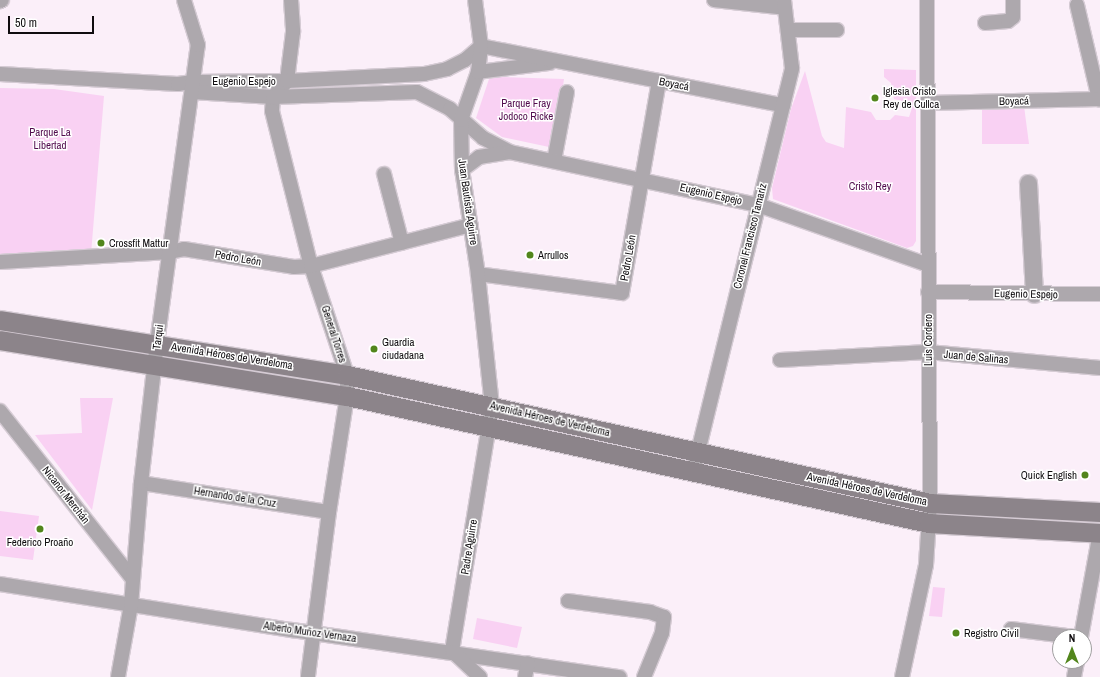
<!DOCTYPE html>
<html>
<head>
<meta charset="utf-8">
<style>
	body { margin:0 }
	#map { position:relative; width:1100px; height:677px; overflow:hidden; background:#fbeff9; font-family:"Archivo Narrow",sans-serif }
	div>[style] { position:absolute }
	[style*='--x'] { left:calc(var(--x)*1px); top:calc(var(--y)*1px); width:calc(var(--w)*1px); rotate:calc(var(--a)*1deg) }
	.green>* { inset:0; background:#f9d1f3 }
	.roads { filter:drop-shadow(1px 0 #d5cbd4) drop-shadow(-1px 0 #d5cbd4) drop-shadow(0 1px #d5cbd4) drop-shadow(0 -1px #d5cbd4) }
	.minor>* { height:14px; margin:-7px; padding:0 7px; transform-origin:7px; border-radius:7px; background:#ada8ad }
	.tertiary>* { height:17px; margin:-8.5px; padding:0 8.5px; transform-origin:8.5px; border-radius:8.5px; background:#ada8ad }
	.secondary>* { height:19px; margin:-9.5px; padding:0 9.5px; transform-origin:9.5px; border-radius:9.5px; background:#8c848a }
	.dots>* { width:11px; height:11px; translate:-50% -50%; box-sizing:border-box; border:2px solid #fff; border-radius:50% }
	span { translate:-50% -50%; white-space:nowrap; text-align:center; line-height:1.15; -webkit-text-stroke:3px #fff; paint-order:stroke }
	.street-label { font-size:11px; color:#0f0c0f }
	.poi-label { font-size:11px; color:#0f0c0f }
	.left { translate:0 -50%; text-align:left }
	.right { translate:-100% -50%; text-align:right }
	.park-label { font-size:11px; color:#520c4e }
	.north { position:absolute; left:1052px; top:629px; width:40px; height:40px; box-sizing:border-box; background:#fff; border:1px solid #9f9e9f; border-radius:50%; rotate:0deg; font-size:11px; font-weight:700; line-height:16px; text-align:center; color:#0f0c0f }
	.north::after { content:''; display:block; margin:auto; width:14px; height:18px; background:#52861c; clip-path:polygon(50% 0,100% 100%,50% 72%,0 100%) }
	.scale { position:absolute; left:8px; top:16px; width:86px; height:18px; box-sizing:border-box; border:2px solid #0f0c0f; border-top:0; padding-left:5px; font-size:12px; line-height:14px; white-space:nowrap; color:#0f0c0f; -webkit-text-stroke:3px #fff; paint-order:stroke }
</style>
</head>
<body>
<div id="map">
	<div class="green">
		<div style="clip-path:polygon(884px 69px,916px 70px,916px 241px,913px 246px,907px 248px,773px 199px,772px 188px,791px 109px,805px 71px,822px 136px,826px 142px,844px 148px,846px 107px,871px 112px,876px 120px,890px 120px,895px 115px,909px 117px,912px 108px,907px 102px,894px 99px,891px 83px,884px 77px)"></div>
		<div style="clip-path:polygon(498px 77px,564px 79px,555px 142px,549px 147px,502px 137px,476px 118px,489px 79px)"></div>
		<div style="clip-path:polygon(0 88px,54px 89px,104px 96px,91px 254px,0 258px)"></div>
		<div style="clip-path:polygon(982px 104px,1024px 106px,1029px 144px,982px 144px)"></div>
		<div style="clip-path:polygon(80px 398px,113px 398px,92px 510px,35px 435px,82px 433px)"></div>
		<div style="clip-path:polygon(0 511px,39px 516px,33px 560px,0 556px)"></div>
		<div style="clip-path:polygon(933px 587px,945px 588px,942px 617px,929px 616px)"></div>
		<div style="clip-path:polygon(477px 618px,522px 627px,517px 648px,473px 639px)"></div>
	</div>
	<div class="roads">
		<div class="minor">
			<div style="--x:291;--y:0;--w:32;--a:86"></div>
			<div style="--x:293;--y:32;--w:49;--a:97"></div>
			<div style="--x:287;--y:81;--w:21;--a:131"></div>
			<div style="--x:273;--y:97;--w:14;--a:94"></div>
			<div style="--x:272;--y:111;--w:160;--a:75.9"></div>
			<div style="--x:311;--y:266;--w:115;--a:71.7"></div>
			<div style="--x:347;--y:375;--w:21;--a:90"></div>
			<div style="--x:347;--y:396;--w:117;--a:98.8"></div>
			<div style="--x:329;--y:512;--w:166;--a:97.3"></div>
			<div style="--x:714;--y:0;--w:71;--a:6.4"></div>
			<div style="--x:0;--y:1;--w:2;--a:-27"></div>
			<div style="--x:1077;--y:5;--w:97;--a:76.8"></div>
			<div style="--x:985;--y:23;--w:23;--a:-5"></div>
			<div style="--x:1008;--y:21;--w:6;--a:-39"></div>
			<div style="--x:1013;--y:17;--w:17;--a:-90"></div>
			<div style="--x:789;--y:30;--w:48;--a:0"></div>
			<div style="--x:478;--y:72;--w:72;--a:-7.2"></div>
			<div style="--x:0;--y:74;--w:178;--a:3.2"></div>
			<div style="--x:178;--y:84;--w:15;--a:-8"></div>
			<div style="--x:193;--y:82;--w:94;--a:-0.6"></div>
			<div style="--x:287;--y:81;--w:137;--a:-2.9"></div>
			<div style="--x:424;--y:74;--w:24;--a:-12"></div>
			<div style="--x:447;--y:69;--w:20;--a:-27"></div>
			<div style="--x:465;--y:60;--w:21;--a:-41"></div>
			<div style="--x:481;--y:46;--w:308;--a:11.1"></div>
			<div style="--x:192;--y:92;--w:81;--a:3.5"></div>
			<div style="--x:273;--y:97;--w:144;--a:-2"></div>
			<div style="--x:417;--y:92;--w:37;--a:27"></div>
			<div style="--x:450;--y:109;--w:44;--a:41.3"></div>
			<div style="--x:483;--y:138;--w:30;--a:27"></div>
			<div style="--x:928;--y:103;--w:172;--a:-1.3"></div>
			<div style="--x:554;--y:161;--w:70;--a:-79.3"></div>
			<div style="--x:462;--y:170;--w:21;--a:-37"></div>
			<div style="--x:479;--y:157;--w:31;--a:-9"></div>
			<div style="--x:510;--y:152;--w:254;--a:12.1"></div>
			<div style="--x:758;--y:205;--w:180;--a:19.4"></div>
			<div style="--x:384;--y:174;--w:71;--a:75.4"></div>
			<div style="--x:0;--y:262;--w:170;--a:-3.4"></div>
			<div style="--x:170;--y:252;--w:14;--a:-12"></div>
			<div style="--x:184;--y:249;--w:111;--a:9.3"></div>
			<div style="--x:294;--y:267;--w:17;--a:-3"></div>
			<div style="--x:311;--y:266;--w:165;--a:-14.4"></div>
			<div style="--x:478;--y:274;--w:145;--a:7.5"></div>
			<div style="--x:622;--y:293;--w:215;--a:-80.1"></div>
			<div style="--x:928;--y:292;--w:172;--a:0.7"></div>
			<div style="--x:780;--y:360;--w:148;--a:-3.1"></div>
			<div style="--x:928;--y:352;--w:173;--a:5.3"></div>
			<div style="--x:0;--y:411;--w:213;--a:51.7"></div>
			<div style="--x:693;--y:472;--w:416;--a:-76.2"></div>
			<div style="--x:792;--y:68;--w:68;--a:-96.7"></div>
			<div style="--x:141;--y:483;--w:190;--a:8.8"></div>
			<div style="--x:0;--y:584;--w:296;--a:9"></div>
			<div style="--x:292;--y:630;--w:331;--a:8.2"></div>
			<div style="--x:568;--y:601;--w:83;--a:7.6"></div>
			<div style="--x:650;--y:612;--w:15;--a:20"></div>
			<div style="--x:664;--y:617;--w:16;--a:97"></div>
			<div style="--x:662;--y:633;--w:48;--a:112.2"></div>
			<div style="--x:1011;--y:629;--w:64;--a:7.2"></div>
			<div style="--x:1081;--y:637;--w:107;--a:-79.7"></div>
			<div style="--x:452;--y:651;--w:248;--a:-80.7"></div>
			<div style="--x:492;--y:406;--w:133;--a:-96.1"></div>
			<div style="--x:478;--y:274;--w:105;--a:-98.7"></div>
			<div style="--x:462;--y:170;--w:50;--a:-91.1"></div>
			<div style="--x:461;--y:120;--w:51;--a:-70.5"></div>
			<div style="--x:478;--y:72;--w:26;--a:-83"></div>
			<div style="--x:481;--y:46;--w:46;--a:-97.4"></div>
			<div style="--x:453;--y:652;--w:37;--a:43"></div>
			<div style="--x:118;--y:677;--w:73;--a:-79.8"></div>
			<div style="--x:131;--y:605;--w:122;--a:-85.3"></div>
			<div style="--x:141;--y:483;--w:141;--a:-83.5"></div>
			<div style="--x:157;--y:343;--w:301;--a:-82.2"></div>
			<div style="--x:198;--y:45;--w:47;--a:-107.3"></div>
			<div style="--x:525;--y:677;--w:14;--a:-78"></div>
			<div style="--x:902;--y:677;--w:115;--a:-77.9"></div>
			<div style="--x:926;--y:565;--w:62;--a:-86.3"></div>
			<div style="--x:930;--y:503;--w:503;--a:-90.34"></div>
			<div style="--x:1074;--y:677;--w:16;--a:-79"></div>
		</div>
		<div class="tertiary">
			<div style="--x:1028;--y:183;--w:111;--a:86.9"></div>
		</div>
		<div class="secondary">
			<div style="--x:0;--y:320;--w:351;--a:9"></div>
			<div style="--x:347;--y:375;--w:597;--a:12.38"></div>
			<div style="--x:930;--y:503;--w:170;--a:3"></div>
			<div style="--x:0;--y:340;--w:351;--a:9.2"></div>
			<div style="--x:347;--y:396;--w:596;--a:12.31"></div>
			<div style="--x:929;--y:523;--w:171;--a:3.3"></div>
		</div>
	</div>
	<div class="dots">
		<div style="left:875px;top:98px;background:#52861c"></div>
		<div style="left:101px;top:243px;background:#52861c"></div>
		<div style="left:530px;top:255px;background:#52861c"></div>
		<div style="left:374px;top:349px;background:#52861c"></div>
		<div style="left:1085px;top:475px;background:#52861c"></div>
		<div style="left:40px;top:529px;background:#52861c"></div>
		<div style="left:956px;top:633px;background:#52861c"></div>
	</div>
	<div class="street-label">
		<span style="left:244px;top:81px">Eugenio Espejo</span>
		<span style="left:674px;top:84px;rotate:11deg">Boyacá</span>
		<span style="left:1014px;top:101px;rotate:-1deg">Boyacá</span>
		<span style="left:711px;top:194px;rotate:13deg">Eugenio Espejo</span>
		<span style="left:468px;top:202px;rotate:82deg">Juan Bautista Aguirre</span>
		<span style="left:750px;top:236px;rotate:-76deg">Coronel Francisco Tamariz</span>
		<span style="left:238px;top:258px;rotate:10deg">Pedro León</span>
		<span style="left:628px;top:258px;rotate:-80deg">Pedro León</span>
		<span style="left:1026px;top:294px;rotate:1deg">Eugenio Espejo</span>
		<span style="left:334px;top:334px;rotate:72deg">General Torres</span>
		<span style="left:158px;top:337px;rotate:-83deg">Tarqui</span>
		<span style="left:928px;top:340px;rotate:-90deg">Luis Cordero</span>
		<span style="left:232px;top:356px;rotate:9deg">Avenida Héroes de Verdeloma</span>
		<span style="left:976px;top:357px;rotate:5deg">Juan de Salinas</span>
		<span style="left:550px;top:419px;rotate:13deg">Avenida Héroes de Verdeloma</span>
		<span style="left:867px;top:489px;rotate:12deg">Avenida Héroes de Verdeloma</span>
		<span style="left:66px;top:495px;rotate:52deg">Nicanor Merchán</span>
		<span style="left:235px;top:497px;rotate:9deg">Hernando de la Cruz</span>
		<span style="left:469px;top:547px;rotate:-81deg">Padre Aguirre</span>
		<span style="left:310px;top:632px;rotate:8deg">Alberto Muñoz Vernaza</span>
	</div>
	<div class="poi-label">
		<span class="left" style="left:883px;top:98px">Iglesia Cristo<br>Rey de Cullca</span>
		<span class="left" style="left:109px;top:243px">Crossfit Mattur</span>
		<span class="left" style="left:538px;top:255px">Arrullos</span>
		<span class="left" style="left:382px;top:349px">Guardia<br>ciudadana</span>
		<span class="right" style="left:1077px;top:475px">Quick English</span>
		<span style="left:40px;top:542px">Federico Proaño</span>
		<span class="left" style="left:964px;top:633px">Registro Civil</span>
	</div>
	<div class="park-label">
		<span style="left:526px;top:110px">Parque Fray<br>Jodoco Ricke</span>
		<span style="left:50px;top:139px">Parque La<br>Libertad</span>
		<span style="left:870px;top:186px">Cristo Rey</span>
	</div>
	<div class="north">N</div>
	<div class="scale">50 m</div>
</div>
</body>
</html>
